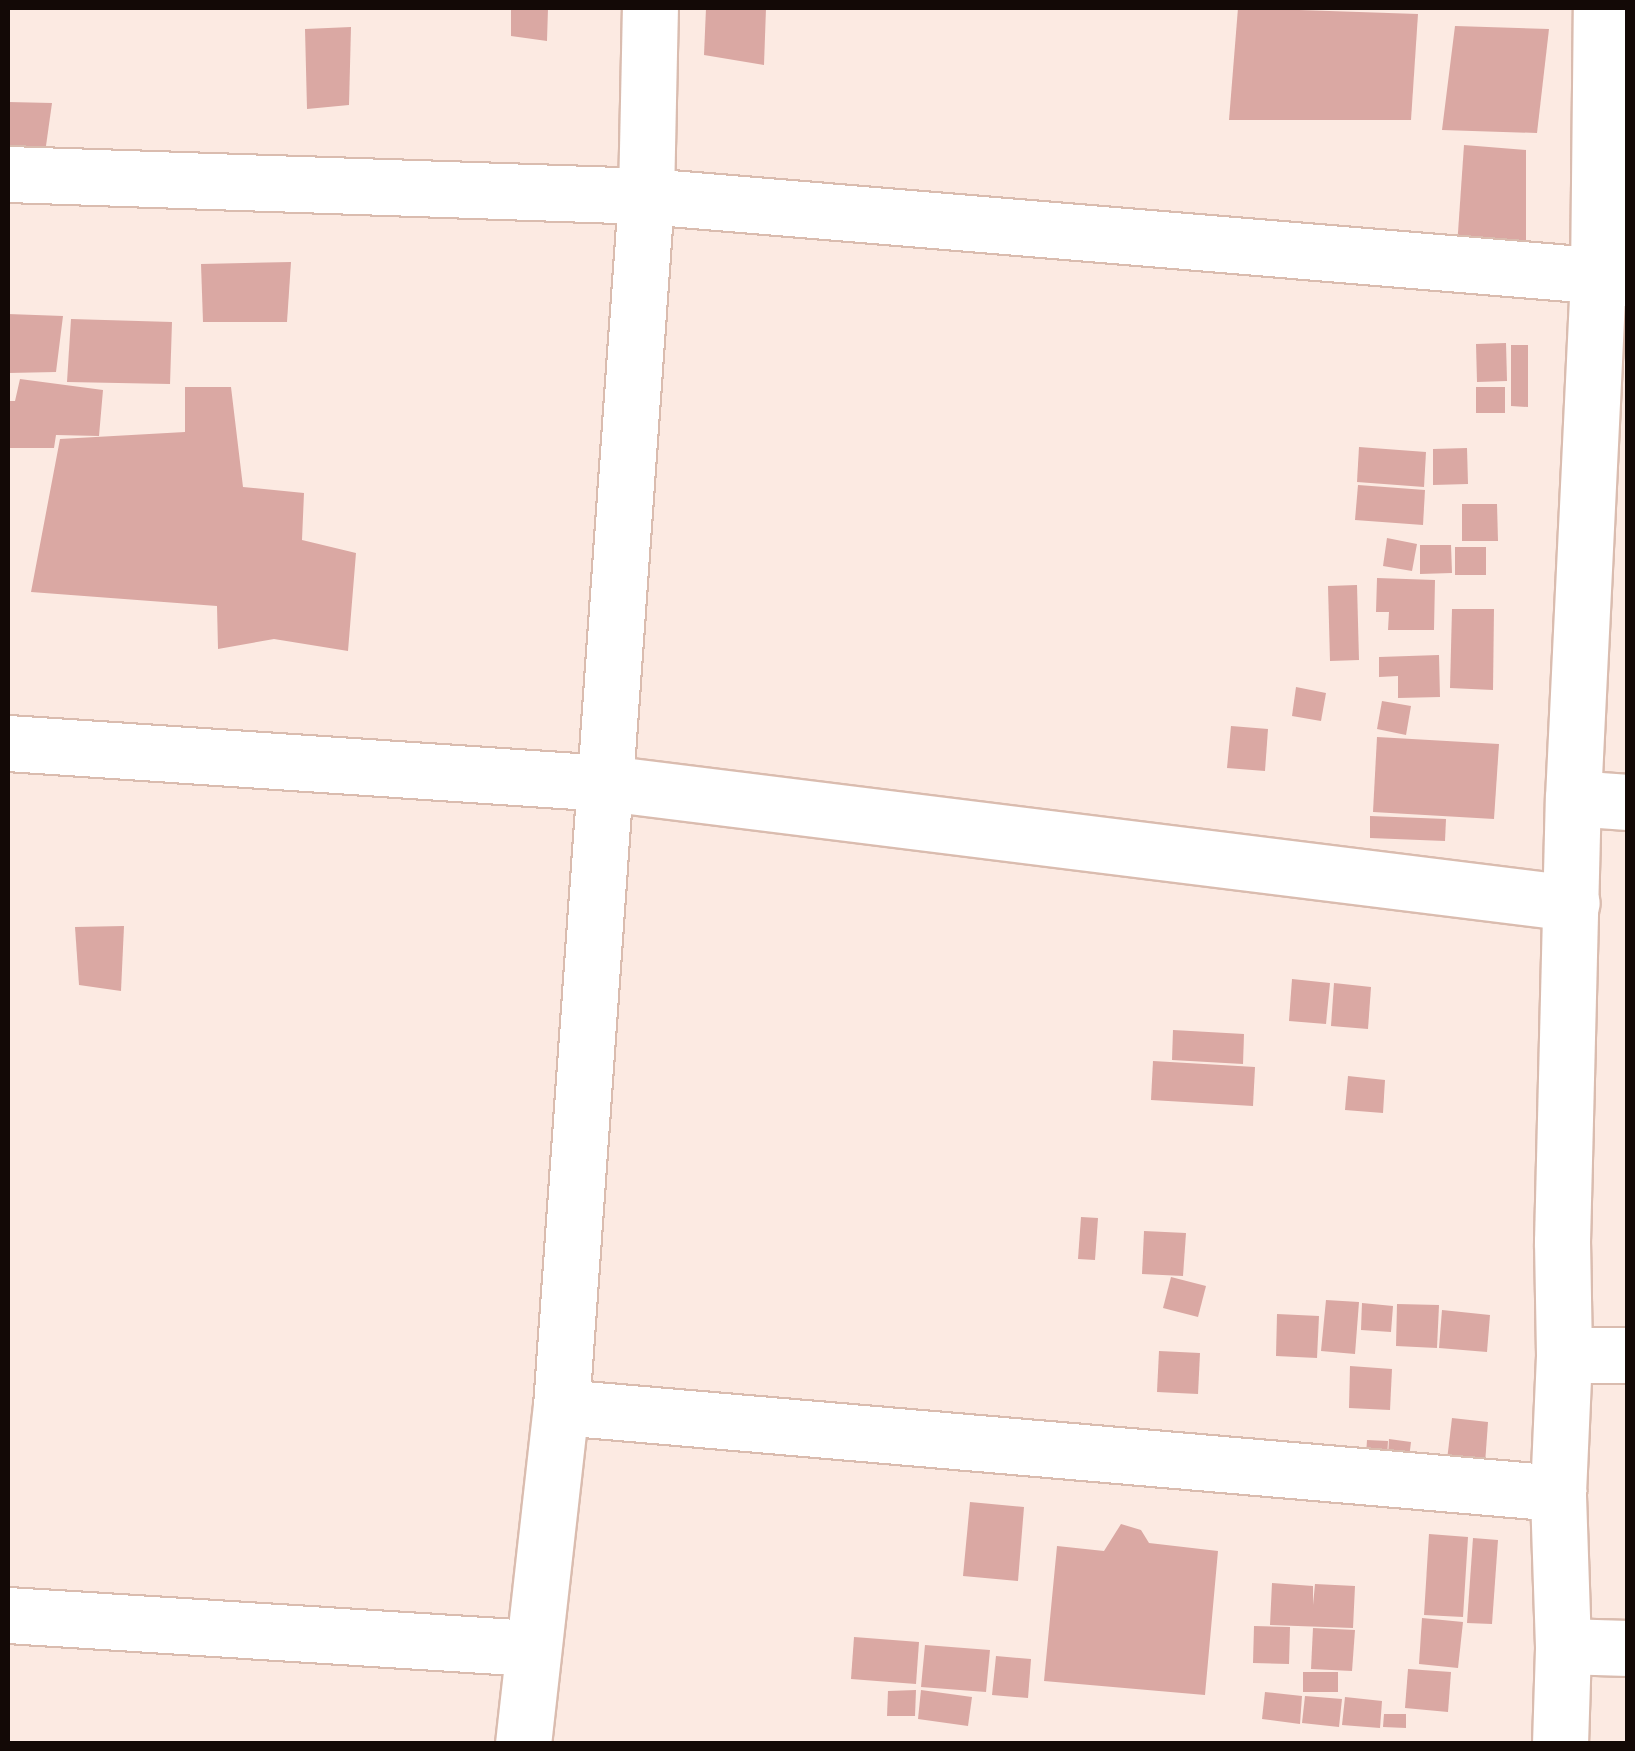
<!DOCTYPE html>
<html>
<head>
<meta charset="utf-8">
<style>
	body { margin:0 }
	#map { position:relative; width:1635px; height:1751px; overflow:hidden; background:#fceae2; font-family:Ubuntu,sans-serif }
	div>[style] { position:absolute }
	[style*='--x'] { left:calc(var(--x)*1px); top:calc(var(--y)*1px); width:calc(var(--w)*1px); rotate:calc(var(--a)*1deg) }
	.building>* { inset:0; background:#daa8a3 }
	.roads { filter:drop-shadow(2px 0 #dabcaf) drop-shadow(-2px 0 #dabcaf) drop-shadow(0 2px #dabcaf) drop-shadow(0 -2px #dabcaf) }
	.minor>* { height:55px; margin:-27.5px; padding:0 27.5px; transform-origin:27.5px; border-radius:27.5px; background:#fff }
	.tertiary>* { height:55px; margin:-27.5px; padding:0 27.5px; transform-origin:27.5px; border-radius:27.5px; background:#fff }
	span { translate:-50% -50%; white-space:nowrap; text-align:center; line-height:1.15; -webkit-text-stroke:9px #fbfbfb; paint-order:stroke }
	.frame { position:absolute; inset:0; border:10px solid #130906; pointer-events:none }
</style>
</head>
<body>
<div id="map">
	<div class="building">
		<div style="clip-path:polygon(511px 8px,548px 8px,547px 41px,511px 36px)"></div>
		<div style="clip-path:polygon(706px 8px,766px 8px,764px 65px,704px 55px)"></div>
		<div style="clip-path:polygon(1238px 8px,1418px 14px,1411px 120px,1229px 120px)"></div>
		<div style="clip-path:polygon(1455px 26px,1549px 29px,1537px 133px,1442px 130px)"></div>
		<div style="clip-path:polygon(351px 27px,349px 105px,307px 109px,305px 29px)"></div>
		<div style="clip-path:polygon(8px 102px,52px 103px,45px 153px,8px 151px)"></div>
		<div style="clip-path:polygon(1464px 145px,1526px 150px,1526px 252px,1457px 247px)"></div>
		<div style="clip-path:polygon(291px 262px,287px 322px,203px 322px,201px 264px)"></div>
		<div style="clip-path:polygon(8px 314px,63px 316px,56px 372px,8px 373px)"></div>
		<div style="clip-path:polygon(71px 319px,172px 322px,170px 384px,67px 382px)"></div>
		<div style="clip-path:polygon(1506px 343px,1507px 381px,1477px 382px,1476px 344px)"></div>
		<div style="clip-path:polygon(1511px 345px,1528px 345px,1528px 407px,1511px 406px)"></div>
		<div style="clip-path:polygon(20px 379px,103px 390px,99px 436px,56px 435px,54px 448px,8px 448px,8px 401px,15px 401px)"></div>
		<div style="clip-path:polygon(185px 387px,231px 387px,243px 487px,304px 493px,302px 540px,356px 553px,348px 651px,274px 639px,218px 649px,217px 606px,31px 592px,60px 439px,185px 432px)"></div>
		<div style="clip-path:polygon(1476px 387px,1505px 387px,1505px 413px,1476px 413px)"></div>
		<div style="clip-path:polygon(1359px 447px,1426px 452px,1424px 487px,1357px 482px)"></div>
		<div style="clip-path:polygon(1467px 448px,1468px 484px,1433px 485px,1433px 449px)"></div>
		<div style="clip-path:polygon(1358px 485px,1425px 490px,1423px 525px,1355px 520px)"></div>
		<div style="clip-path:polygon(1462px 504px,1497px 504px,1498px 541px,1462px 541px)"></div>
		<div style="clip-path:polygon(1387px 538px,1417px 544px,1412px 571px,1383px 566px)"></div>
		<div style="clip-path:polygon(1420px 545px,1451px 545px,1452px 573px,1420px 574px)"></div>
		<div style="clip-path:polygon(1455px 547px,1486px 547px,1486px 575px,1455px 575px)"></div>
		<div style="clip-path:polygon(1377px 578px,1435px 580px,1434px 630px,1388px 630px,1389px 612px,1376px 612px)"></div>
		<div style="clip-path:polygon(1357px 585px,1359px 660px,1330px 661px,1328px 586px)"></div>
		<div style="clip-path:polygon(1452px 609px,1494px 609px,1493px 690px,1450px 688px)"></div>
		<div style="clip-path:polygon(1439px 655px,1440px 697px,1398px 698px,1398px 676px,1379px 677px,1379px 657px)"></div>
		<div style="clip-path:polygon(1296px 687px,1326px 693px,1321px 721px,1292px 716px)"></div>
		<div style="clip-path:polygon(1382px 701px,1411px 706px,1406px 735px,1377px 729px)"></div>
		<div style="clip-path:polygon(1231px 726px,1268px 729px,1265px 771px,1227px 768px)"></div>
		<div style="clip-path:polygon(1377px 737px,1499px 744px,1494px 819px,1373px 812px)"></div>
		<div style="clip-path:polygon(1370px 816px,1446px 819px,1445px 841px,1370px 838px)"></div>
		<div style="clip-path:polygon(124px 926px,121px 991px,79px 985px,75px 927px)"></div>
		<div style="clip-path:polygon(1292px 979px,1330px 983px,1326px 1024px,1289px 1021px)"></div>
		<div style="clip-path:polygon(1334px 983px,1371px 987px,1368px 1029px,1331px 1026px)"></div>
		<div style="clip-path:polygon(1173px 1030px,1244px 1034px,1243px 1064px,1172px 1060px)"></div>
		<div style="clip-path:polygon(1153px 1061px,1255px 1067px,1253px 1106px,1151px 1100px)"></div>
		<div style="clip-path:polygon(1348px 1076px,1385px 1080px,1383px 1113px,1345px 1110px)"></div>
		<div style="clip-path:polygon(1081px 1217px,1098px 1218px,1095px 1260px,1078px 1259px)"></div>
		<div style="clip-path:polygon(1144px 1231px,1186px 1233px,1183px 1276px,1142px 1274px)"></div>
		<div style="clip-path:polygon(1171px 1277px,1206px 1286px,1198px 1317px,1163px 1308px)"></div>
		<div style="clip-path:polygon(1326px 1300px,1359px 1302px,1355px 1354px,1321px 1351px)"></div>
		<div style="clip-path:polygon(1362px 1303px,1393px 1306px,1391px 1332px,1361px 1330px)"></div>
		<div style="clip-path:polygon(1397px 1304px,1439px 1305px,1437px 1348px,1396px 1346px)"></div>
		<div style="clip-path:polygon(1442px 1310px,1490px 1315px,1487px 1352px,1439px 1348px)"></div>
		<div style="clip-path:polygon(1277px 1314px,1319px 1316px,1317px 1358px,1276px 1356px)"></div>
		<div style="clip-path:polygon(1159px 1351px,1200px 1353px,1198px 1394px,1157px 1392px)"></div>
		<div style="clip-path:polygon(1350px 1366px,1392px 1369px,1390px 1410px,1349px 1408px)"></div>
		<div style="clip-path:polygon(1452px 1418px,1488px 1422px,1485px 1464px,1447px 1460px)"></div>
		<div style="clip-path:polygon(1389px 1439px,1411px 1442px,1409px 1458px,1388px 1457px)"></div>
		<div style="clip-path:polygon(1367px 1440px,1388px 1441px,1387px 1458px,1366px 1456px)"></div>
		<div style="clip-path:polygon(970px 1502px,1024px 1507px,1018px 1581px,963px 1576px)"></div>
		<div style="clip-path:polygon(1121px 1524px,1141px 1530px,1149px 1543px,1218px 1551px,1205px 1695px,1044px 1681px,1057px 1546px,1104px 1551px)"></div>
		<div style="clip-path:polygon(1429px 1534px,1468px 1537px,1463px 1617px,1424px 1615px)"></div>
		<div style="clip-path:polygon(1473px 1538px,1498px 1540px,1492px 1624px,1467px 1623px)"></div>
		<div style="clip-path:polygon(1272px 1583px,1313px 1586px,1313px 1605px,1315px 1584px,1355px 1586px,1353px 1628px,1270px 1625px)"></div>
		<div style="clip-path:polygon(1422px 1618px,1463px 1622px,1458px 1668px,1419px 1664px)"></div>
		<div style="clip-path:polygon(1254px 1626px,1290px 1627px,1289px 1664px,1253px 1663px)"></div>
		<div style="clip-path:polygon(1313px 1628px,1355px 1630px,1352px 1671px,1311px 1669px)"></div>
		<div style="clip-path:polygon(854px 1637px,919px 1642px,916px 1684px,851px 1679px)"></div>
		<div style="clip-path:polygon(925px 1645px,990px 1650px,986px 1692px,921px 1687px)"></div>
		<div style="clip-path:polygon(996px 1656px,1031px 1659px,1028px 1698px,992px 1695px)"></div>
		<div style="clip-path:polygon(1408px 1669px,1451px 1672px,1448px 1712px,1405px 1708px)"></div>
		<div style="clip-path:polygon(1303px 1672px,1338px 1672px,1338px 1692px,1303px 1692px)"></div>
		<div style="clip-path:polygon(916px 1690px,915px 1716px,887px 1716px,888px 1691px)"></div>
		<div style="clip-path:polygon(921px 1690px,972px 1697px,968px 1726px,918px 1719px)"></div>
		<div style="clip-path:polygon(1265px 1692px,1302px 1696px,1300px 1724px,1262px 1719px)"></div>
		<div style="clip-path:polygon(1305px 1696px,1342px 1699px,1339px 1727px,1302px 1723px)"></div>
		<div style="clip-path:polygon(1345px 1697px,1382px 1701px,1380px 1728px,1342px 1725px)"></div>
		<div style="clip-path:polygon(1384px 1714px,1406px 1714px,1406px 1728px,1383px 1727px)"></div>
	</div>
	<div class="roads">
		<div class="minor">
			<div style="--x:8;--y:174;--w:638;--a:1.97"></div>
			<div style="--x:646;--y:196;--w:985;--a:4.77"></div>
			<div style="--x:8;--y:743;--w:599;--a:3.83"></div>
			<div style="--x:606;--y:783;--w:973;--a:7.08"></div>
			<div style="--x:1573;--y:798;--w:55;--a:4.2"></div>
			<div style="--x:1564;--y:1355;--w:64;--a:0"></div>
			<div style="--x:561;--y:1407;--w:1001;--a:4.93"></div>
			<div style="--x:8;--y:1615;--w:524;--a:3.61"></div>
			<div style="--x:1563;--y:1646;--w:65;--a:1.8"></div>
			<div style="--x:523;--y:1744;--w:339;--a:-83.6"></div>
			<div style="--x:561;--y:1407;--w:1214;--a:-85.98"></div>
			<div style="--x:646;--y:196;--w:188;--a:-88.8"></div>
		</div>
		<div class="tertiary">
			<div style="--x:1560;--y:1744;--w:98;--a:-88.2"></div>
			<div style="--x:1563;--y:1646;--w:153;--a:-91.9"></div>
			<div style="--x:1558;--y:1493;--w:138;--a:-87.5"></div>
			<div style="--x:1564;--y:1355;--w:113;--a:-91"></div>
			<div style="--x:1562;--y:1242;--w:444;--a:-88.6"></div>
			<div style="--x:1573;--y:798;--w:521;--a:-87.25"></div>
			<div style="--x:1598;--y:278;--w:270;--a:-89.4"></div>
		</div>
	</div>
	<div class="frame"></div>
</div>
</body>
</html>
